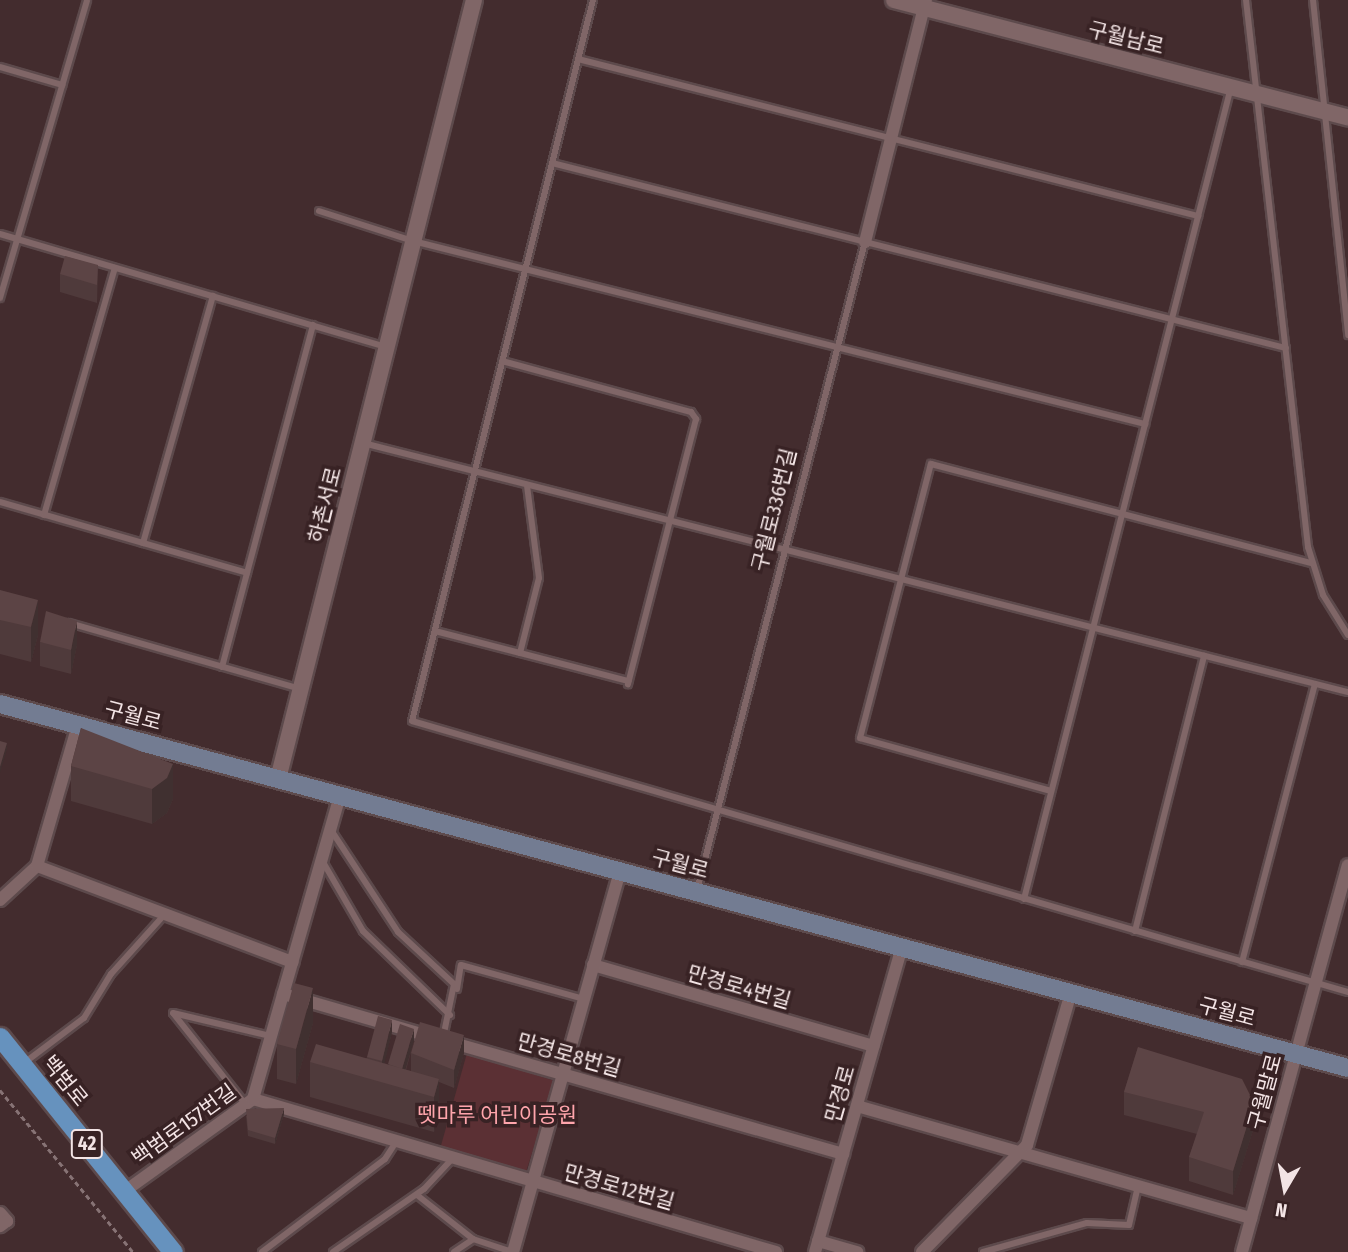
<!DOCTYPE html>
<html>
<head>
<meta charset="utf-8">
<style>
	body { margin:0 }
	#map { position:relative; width:1348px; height:1252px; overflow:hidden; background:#432c2e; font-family:"Fira Sans Condensed","Noto Sans KR",sans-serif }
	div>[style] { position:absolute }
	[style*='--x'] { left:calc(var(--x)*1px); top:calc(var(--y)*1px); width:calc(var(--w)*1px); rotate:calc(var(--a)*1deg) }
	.green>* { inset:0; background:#5b3034 }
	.path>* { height:2.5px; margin-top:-1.25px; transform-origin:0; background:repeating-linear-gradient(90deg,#877375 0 5px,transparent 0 8.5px) }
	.roads { filter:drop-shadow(2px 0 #5d4a4c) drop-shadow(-2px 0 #5d4a4c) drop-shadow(0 2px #5d4a4c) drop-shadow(0 -2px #5d4a4c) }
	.service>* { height:6px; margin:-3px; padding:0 3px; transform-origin:3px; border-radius:3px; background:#806667 }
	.minor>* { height:12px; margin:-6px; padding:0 6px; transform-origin:6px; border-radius:6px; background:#806667 }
	.tertiary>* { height:16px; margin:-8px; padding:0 8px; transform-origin:8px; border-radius:8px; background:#806667 }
	.secondary>* { height:18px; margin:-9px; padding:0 9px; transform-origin:9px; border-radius:9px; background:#737c92 }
	.primary>* { height:19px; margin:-9.5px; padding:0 9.5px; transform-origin:9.5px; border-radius:9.5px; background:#6692be }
	.wall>* { inset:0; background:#4f3a3b }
	.shaded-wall>* { inset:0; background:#403030 }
	.building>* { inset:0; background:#5c4445 }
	span { translate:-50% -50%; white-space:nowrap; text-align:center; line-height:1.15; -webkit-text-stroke:7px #382224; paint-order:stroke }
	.shield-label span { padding:2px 5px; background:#382224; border:2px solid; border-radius:5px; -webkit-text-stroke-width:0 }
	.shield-label { font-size:19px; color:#f3e4e5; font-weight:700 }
	.street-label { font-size:21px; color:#f3e4e5 }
	.park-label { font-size:21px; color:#ffa5ac }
	.north { position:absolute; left:1250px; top:1154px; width:70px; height:70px; -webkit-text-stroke:5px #382224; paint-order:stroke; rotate:190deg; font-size:19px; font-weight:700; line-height:28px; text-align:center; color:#f3e4e5 }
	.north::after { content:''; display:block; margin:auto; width:24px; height:32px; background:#f3e4e5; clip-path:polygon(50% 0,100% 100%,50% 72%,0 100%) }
</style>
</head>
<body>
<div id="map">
	<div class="green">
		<div style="clip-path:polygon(467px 1053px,555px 1081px,525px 1175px,440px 1149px)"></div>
	</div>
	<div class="path">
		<div style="--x:0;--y:1090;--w:210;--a:50.6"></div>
	</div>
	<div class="roads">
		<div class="service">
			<div style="--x:593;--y:0;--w:743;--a:104.09"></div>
			<div style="--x:412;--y:721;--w:974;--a:16.15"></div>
			<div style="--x:1246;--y:0;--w:551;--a:83.53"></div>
			<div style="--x:1308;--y:547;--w:50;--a:72.6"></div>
			<div style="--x:1323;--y:595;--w:47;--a:58"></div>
			<div style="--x:1313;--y:0;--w:337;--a:84"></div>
			<div style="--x:578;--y:59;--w:640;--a:14.21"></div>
			<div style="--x:0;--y:67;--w:65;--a:16.2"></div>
			<div style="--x:552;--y:163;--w:757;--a:14.15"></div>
			<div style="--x:319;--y:211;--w:99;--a:17.7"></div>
			<div style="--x:413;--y:241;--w:755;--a:14.04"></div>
			<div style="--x:0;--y:234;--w:400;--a:16.3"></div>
			<div style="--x:0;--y:298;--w:310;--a:-73.7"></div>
			<div style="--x:502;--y:361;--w:196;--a:15.1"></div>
			<div style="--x:691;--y:412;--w:9;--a:54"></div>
			<div style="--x:696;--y:419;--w:274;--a:104.4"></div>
			<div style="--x:363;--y:443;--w:1016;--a:14.19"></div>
			<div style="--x:0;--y:502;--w:257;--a:16"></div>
			<div style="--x:44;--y:515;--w:257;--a:-74"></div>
			<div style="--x:143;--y:543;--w:257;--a:-74.2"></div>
			<div style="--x:69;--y:623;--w:241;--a:15.9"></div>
			<div style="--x:435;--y:631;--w:200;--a:14.5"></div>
			<div style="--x:520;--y:653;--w:77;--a:-75.8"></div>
			<div style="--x:539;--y:578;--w:94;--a:-97.4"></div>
			<div style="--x:222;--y:667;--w:354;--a:-75.1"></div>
			<div style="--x:1051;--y:791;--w:198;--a:-164.5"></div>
			<div style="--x:860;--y:738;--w:283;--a:-75.5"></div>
			<div style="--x:931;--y:464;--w:394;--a:14.6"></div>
			<div style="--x:331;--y:830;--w:122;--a:56.7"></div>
			<div style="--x:398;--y:932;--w:76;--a:42.9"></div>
			<div style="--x:454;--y:984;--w:55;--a:101.5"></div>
			<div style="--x:323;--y:862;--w:80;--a:59.9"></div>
			<div style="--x:363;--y:931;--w:121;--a:44"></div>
			<div style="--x:697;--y:890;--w:669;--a:-75.47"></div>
			<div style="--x:1024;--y:899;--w:838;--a:-75.7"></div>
			<div style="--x:1135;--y:931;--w:284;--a:-75.9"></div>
			<div style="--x:1242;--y:962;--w:287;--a:-75.3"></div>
			<div style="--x:457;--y:989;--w:24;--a:-81"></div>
			<div style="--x:461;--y:965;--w:128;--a:15.5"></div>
			<div style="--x:24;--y:1063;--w:75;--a:-36.9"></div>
			<div style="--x:84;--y:1018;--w:52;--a:-58.5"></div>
			<div style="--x:111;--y:974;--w:81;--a:-48"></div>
			<div style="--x:246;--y:1105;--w:117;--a:-128.4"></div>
			<div style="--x:173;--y:1013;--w:100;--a:13.3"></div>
			<div style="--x:417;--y:1195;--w:71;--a:38.2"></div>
			<div style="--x:262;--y:1252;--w:154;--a:-37.1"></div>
			<div style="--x:385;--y:1159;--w:20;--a:-57"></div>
			<div style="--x:333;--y:1252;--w:111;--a:-34.7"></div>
			<div style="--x:424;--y:1189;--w:41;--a:-47"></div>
			<div style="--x:454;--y:1252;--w:23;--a:-34"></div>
			<div style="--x:473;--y:1239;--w:41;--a:18.4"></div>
			<div style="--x:983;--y:1252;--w:108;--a:-15.6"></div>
			<div style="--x:1087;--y:1223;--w:42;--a:2.7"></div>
			<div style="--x:1129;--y:1225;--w:40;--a:-77"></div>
		</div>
		<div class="minor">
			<div style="--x:865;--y:242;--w:250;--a:-75.9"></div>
			<div style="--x:37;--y:866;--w:273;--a:20.6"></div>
			<div style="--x:0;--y:900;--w:50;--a:-42.6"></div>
			<div style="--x:37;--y:866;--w:147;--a:-73.8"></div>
			<div style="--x:593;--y:965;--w:292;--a:16.1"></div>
			<div style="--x:283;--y:994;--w:155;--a:16.1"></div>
			<div style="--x:450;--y:1042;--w:409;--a:15.9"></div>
			<div style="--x:253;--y:1099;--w:545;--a:16.31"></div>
			<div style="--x:857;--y:1106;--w:410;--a:15.9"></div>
			<div style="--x:125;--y:1191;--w:158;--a:-35.7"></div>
			<div style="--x:253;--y:1099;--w:315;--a:-74"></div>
			<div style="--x:0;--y:1213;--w:11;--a:49"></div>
			<div style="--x:7;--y:1221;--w:9;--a:144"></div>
			<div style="--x:818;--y:1241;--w:41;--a:15.8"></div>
			<div style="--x:513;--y:1252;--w:396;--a:-74.3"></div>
			<div style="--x:815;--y:1252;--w:317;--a:-74.1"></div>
			<div style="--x:922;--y:1252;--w:150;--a:-45.5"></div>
			<div style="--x:1027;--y:1145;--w:158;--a:-73.9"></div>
			<div style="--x:1242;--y:1252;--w:401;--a:-74.7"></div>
		</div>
		<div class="tertiary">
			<div style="--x:894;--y:0;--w:469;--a:14.5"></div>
			<div style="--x:278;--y:779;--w:803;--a:-75.88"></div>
		</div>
		<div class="secondary">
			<div style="--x:0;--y:704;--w:1396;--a:15.11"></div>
		</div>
		<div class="primary">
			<div style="--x:0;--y:1037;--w:276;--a:51.2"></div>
		</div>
	</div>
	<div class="wall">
		<div style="clip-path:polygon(98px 265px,97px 303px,60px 292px,60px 274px)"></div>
		<div style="clip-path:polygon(0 590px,38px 635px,31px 662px,0 654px)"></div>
		<div style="clip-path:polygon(40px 642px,77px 645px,71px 674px,40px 666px)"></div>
		<div style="clip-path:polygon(81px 728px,173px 799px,167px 813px,152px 824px,71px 801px,71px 766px)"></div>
		<div style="clip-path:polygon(313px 1023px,296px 1084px,277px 1079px,277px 1044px)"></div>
		<div style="clip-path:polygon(392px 1032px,384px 1063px,388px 1065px,414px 1041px,406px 1070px,411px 1071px,411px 1053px,464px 1053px,454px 1088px,439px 1082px,439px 1114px,434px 1132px,310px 1097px,310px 1062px,367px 1058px,367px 1057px)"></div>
		<div style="clip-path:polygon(1138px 1047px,1254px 1127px,1233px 1195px,1189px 1181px,1189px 1157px,1197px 1134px,1124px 1115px,1124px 1092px)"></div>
		<div style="clip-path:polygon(284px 1114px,275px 1144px,248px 1136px,246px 1116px)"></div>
	</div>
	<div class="shaded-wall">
		<div style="clip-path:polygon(38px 600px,38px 635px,31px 662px,31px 627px)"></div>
		<div style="clip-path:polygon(77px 621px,77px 645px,71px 674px,71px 650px)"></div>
		<div style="clip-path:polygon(7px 743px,7px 749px,0 773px,0 767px)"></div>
		<div style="clip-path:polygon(173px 764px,173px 799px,167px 813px,152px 824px,152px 789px)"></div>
		<div style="clip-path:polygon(313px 988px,313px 1023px,296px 1084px,296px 1049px)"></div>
		<div style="clip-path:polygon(392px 1020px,392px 1032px,382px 1074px,382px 1061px)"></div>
		<div style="clip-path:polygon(414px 1029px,414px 1041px,402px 1081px,402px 1069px)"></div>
		<div style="clip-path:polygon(464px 1035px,464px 1053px,454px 1088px,454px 1070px)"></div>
		<div style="clip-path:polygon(439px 1079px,439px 1114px,434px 1132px,434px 1097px)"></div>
		<div style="clip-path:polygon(1254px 1103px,1254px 1127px,1233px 1195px,1233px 1171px)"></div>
		<div style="clip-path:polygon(284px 1108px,284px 1114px,275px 1144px,275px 1138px)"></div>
	</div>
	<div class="building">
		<div style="clip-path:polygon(65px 256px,98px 265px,97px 285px,60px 274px)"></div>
		<div style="clip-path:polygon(0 590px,38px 600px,31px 627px,0 620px)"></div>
		<div style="clip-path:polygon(46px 611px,77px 621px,71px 650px,40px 642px)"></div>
		<div style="clip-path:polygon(81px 728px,173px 764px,167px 778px,152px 789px,71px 766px)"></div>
		<div style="clip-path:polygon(0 741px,7px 743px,0 767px)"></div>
		<div style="clip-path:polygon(294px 983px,313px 988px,296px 1049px,277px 1044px)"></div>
		<div style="clip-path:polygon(378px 1016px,392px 1020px,382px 1061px,367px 1057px)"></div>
		<div style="clip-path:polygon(420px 1022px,464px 1035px,454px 1070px,411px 1053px)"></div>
		<div style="clip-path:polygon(400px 1024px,414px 1029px,402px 1069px,388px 1064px)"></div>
		<div style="clip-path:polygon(316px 1044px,439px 1079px,434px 1097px,310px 1062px)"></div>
		<div style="clip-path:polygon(1138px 1047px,1242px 1079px,1254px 1103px,1233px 1171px,1189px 1157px,1204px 1112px,1124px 1092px)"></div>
		<div style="clip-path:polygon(284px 1108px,275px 1138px,248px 1130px,246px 1109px)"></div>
	</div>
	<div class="shield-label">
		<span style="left:87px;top:1144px">42</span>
	</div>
	<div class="street-label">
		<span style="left:1126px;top:38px;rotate:14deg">구월남로</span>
		<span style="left:325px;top:505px;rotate:-76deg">하촌서로</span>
		<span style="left:774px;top:510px;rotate:-76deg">구월로336번길</span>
		<span style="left:133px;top:716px;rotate:15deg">구월로</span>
		<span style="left:680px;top:864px;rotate:15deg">구월로</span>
		<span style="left:739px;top:987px;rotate:16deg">만경로4번길</span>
		<span style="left:1227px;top:1012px;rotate:15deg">구월로</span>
		<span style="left:569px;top:1055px;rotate:16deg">만경로8번길</span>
		<span style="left:65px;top:1081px;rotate:51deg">백범로</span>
		<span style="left:1265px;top:1092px;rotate:-75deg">구월말로</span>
		<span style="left:840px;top:1094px;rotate:-74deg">만경로</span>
		<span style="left:184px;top:1125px;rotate:-36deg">백범로157번길</span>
		<span style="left:619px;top:1187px;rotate:16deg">만경로12번길</span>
	</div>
	<div class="park-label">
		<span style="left:497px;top:1115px">뗏마루 어린이공원</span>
	</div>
	<div class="north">N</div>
</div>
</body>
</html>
